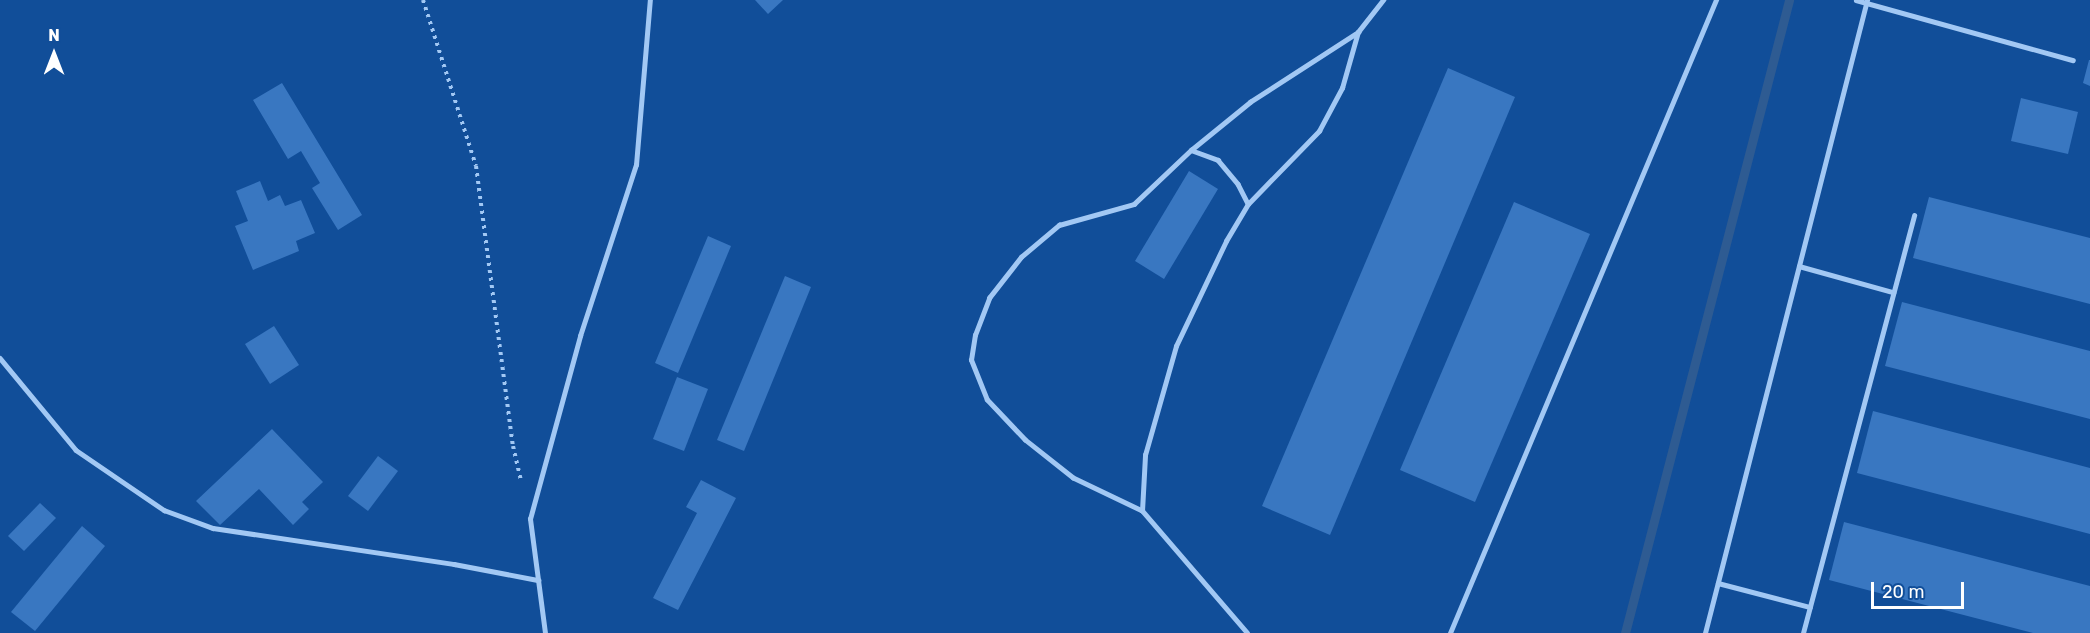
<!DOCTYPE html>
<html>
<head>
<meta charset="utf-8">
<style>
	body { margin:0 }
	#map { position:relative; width:2090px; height:633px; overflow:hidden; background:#114e99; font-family:Rubik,sans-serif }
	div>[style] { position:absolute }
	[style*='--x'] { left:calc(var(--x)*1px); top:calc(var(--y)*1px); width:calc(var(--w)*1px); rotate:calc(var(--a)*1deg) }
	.stream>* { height:9px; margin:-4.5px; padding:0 4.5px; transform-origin:4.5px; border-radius:4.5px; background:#2e5b92 }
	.building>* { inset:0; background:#3977c1 }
	.path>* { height:4px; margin-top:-2px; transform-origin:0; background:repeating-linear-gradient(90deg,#a2c8f4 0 3px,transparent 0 7.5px) }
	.service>* { height:4.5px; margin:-2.25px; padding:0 2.25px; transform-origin:2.25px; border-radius:2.25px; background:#a2c8f4 }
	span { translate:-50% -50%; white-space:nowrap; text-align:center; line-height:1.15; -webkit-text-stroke:4.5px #114e99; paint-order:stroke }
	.north { position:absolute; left:24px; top:24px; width:60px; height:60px; -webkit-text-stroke:4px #114e99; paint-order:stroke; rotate:0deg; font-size:16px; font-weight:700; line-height:24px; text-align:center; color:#fff }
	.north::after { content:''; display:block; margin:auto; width:21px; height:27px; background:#fff; clip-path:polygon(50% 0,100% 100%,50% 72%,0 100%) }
	.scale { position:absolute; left:1871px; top:582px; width:93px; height:27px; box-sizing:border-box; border:3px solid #fff; border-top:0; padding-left:8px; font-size:18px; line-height:21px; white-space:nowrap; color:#fff; -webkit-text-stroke:4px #114e99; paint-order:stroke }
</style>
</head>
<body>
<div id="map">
	<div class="stream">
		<div style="--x:1625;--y:633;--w:654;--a:-75.47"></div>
	</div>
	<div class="building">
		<div style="clip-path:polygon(755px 0,783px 0,768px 14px)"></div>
		<div style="clip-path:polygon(2089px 60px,2090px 60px,2090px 86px,2083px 83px)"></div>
		<div style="clip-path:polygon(1448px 68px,1515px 97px,1330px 535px,1262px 506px)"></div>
		<div style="clip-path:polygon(282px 83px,362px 215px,338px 230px,312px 188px,320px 183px,301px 151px,288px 159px,253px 100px)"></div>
		<div style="clip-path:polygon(2021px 98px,2078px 112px,2068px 154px,2011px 141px)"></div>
		<div style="clip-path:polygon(1189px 171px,1218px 189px,1164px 279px,1135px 261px)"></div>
		<div style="clip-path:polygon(260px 181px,268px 201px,280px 195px,285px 206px,301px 200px,315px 233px,296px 241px,299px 251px,253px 270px,235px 226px,248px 221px,236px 191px)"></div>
		<div style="clip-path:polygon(1929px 197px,2090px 238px,2090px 304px,1913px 258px)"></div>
		<div style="clip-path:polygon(1514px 202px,1590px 234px,1475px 502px,1400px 470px)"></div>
		<div style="clip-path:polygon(708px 236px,731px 246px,678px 373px,655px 363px)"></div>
		<div style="clip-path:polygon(785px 276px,811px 287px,744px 451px,717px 440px)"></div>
		<div style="clip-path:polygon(1902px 302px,2090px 351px,2090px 419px,1885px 366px)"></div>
		<div style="clip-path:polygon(274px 326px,299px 365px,270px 384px,245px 344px)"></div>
		<div style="clip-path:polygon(677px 377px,708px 389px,684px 451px,653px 439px)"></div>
		<div style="clip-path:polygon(1873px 411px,2090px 468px,2090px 534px,1857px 473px)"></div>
		<div style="clip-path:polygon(272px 429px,323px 482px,302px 502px,309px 509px,293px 525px,259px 489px,220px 525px,196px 501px)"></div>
		<div style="clip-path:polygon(378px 456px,398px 471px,368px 511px,348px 496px)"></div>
		<div style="clip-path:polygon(701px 480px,736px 498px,678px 610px,653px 598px,697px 513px,686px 507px)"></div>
		<div style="clip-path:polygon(40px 503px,56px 518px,24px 551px,8px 536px)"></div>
		<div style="clip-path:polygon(1844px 522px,2090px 586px,2090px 633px,2033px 633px,1829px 580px)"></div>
		<div style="clip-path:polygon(82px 526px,105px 546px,35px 631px,11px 612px)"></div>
	</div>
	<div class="path">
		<div style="--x:423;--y:0;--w:174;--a:72.3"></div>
		<div style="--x:476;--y:166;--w:282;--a:82.5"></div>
		<div style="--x:513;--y:446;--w:35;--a:77"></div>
	</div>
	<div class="service">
		<div style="--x:1856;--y:0;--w:225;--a:15.5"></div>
		<div style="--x:1191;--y:150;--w:29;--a:20"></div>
		<div style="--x:1218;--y:160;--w:31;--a:50"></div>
		<div style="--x:1238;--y:184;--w:22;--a:63"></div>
		<div style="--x:1799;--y:266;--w:98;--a:15.5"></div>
		<div style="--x:0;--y:358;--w:119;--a:50.4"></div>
		<div style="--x:76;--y:450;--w:107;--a:34.3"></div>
		<div style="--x:164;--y:510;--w:52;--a:20.2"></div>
		<div style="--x:213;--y:528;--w:244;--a:8.5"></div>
		<div style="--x:454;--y:564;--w:86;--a:10.8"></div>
		<div style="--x:1142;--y:511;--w:76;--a:-154.4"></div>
		<div style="--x:1073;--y:478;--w:61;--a:-141.6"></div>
		<div style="--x:1025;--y:440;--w:55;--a:-133.5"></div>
		<div style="--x:987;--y:400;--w:43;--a:-111.8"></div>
		<div style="--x:971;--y:360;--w:25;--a:-81"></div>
		<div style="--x:975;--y:335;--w:40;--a:-69"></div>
		<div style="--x:989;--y:298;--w:52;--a:-52"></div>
		<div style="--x:1021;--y:257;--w:50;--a:-40.1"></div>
		<div style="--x:1059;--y:225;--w:78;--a:-15.6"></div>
		<div style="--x:1134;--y:204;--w:79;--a:-43.5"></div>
		<div style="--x:1191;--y:150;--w:76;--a:-39.1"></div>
		<div style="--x:1250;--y:102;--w:129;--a:-32.9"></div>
		<div style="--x:1718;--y:583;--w:95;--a:14.6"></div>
		<div style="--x:545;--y:633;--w:115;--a:-97.5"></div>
		<div style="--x:530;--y:519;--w:190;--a:-74.7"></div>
		<div style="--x:580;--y:336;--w:180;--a:-71.9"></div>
		<div style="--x:636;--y:165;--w:166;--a:-85.2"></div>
		<div style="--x:1247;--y:633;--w:161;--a:-130.7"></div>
		<div style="--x:1142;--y:511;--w:56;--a:-86.9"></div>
		<div style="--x:1145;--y:455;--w:113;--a:-74.1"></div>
		<div style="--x:1176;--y:346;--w:116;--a:-64.5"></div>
		<div style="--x:1226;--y:241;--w:43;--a:-59.3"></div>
		<div style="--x:1248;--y:204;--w:102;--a:-45.8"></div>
		<div style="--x:1319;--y:131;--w:49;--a:-61.9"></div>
		<div style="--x:1342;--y:88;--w:58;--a:-74.1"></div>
		<div style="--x:1358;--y:32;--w:41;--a:-52"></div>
		<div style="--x:1450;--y:633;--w:687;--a:-67.21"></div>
		<div style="--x:1705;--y:633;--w:653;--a:-75.64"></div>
		<div style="--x:1803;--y:633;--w:432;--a:-75.1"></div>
	</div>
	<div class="north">N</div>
	<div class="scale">20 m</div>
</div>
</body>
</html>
